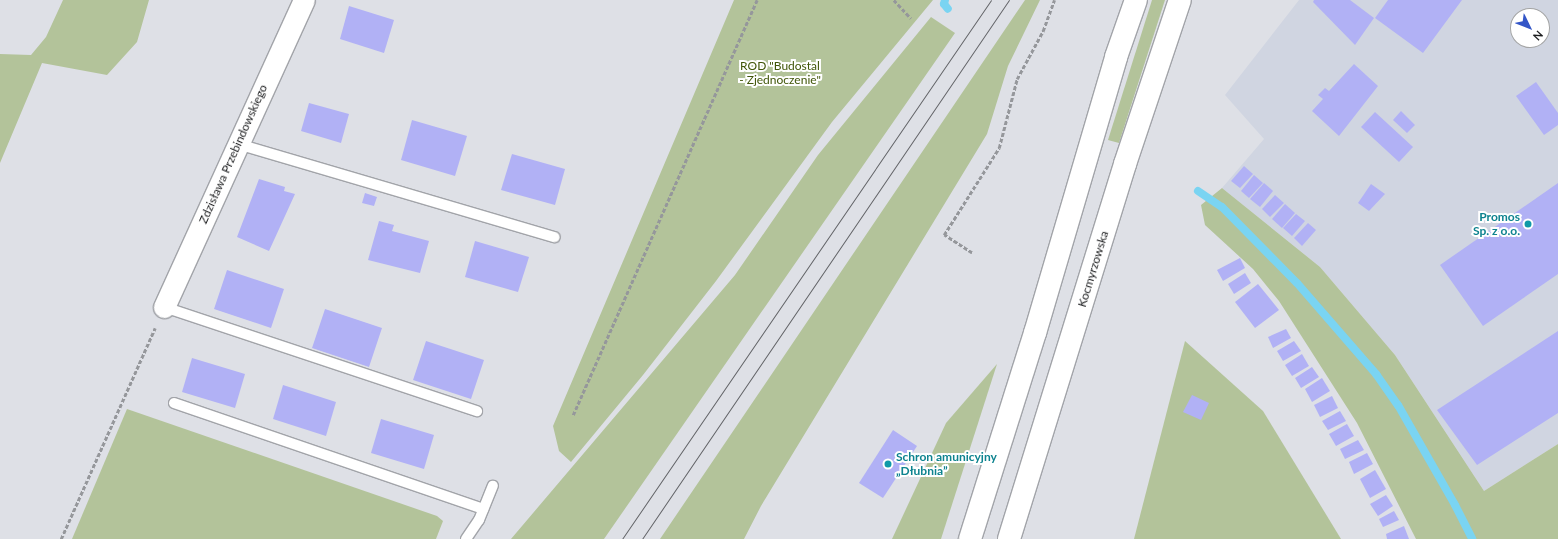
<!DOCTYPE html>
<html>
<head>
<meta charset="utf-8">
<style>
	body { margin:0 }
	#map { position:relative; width:1558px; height:539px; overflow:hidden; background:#dee0e6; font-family:Lato,sans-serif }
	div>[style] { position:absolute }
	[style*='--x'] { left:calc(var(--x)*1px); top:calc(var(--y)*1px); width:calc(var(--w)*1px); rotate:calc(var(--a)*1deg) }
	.built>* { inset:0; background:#d0d5e1 }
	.green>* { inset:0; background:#b3c39a }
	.stream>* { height:8px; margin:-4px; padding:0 4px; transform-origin:4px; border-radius:4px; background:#7ad4f2 }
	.building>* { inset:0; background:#b1b1f5 }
	.path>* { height:2.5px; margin-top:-1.25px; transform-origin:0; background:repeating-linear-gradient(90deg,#95979b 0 4px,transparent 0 6px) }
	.roads { filter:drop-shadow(1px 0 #a2a4a9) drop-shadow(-1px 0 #a2a4a9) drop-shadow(0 1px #a2a4a9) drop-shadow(0 -1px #a2a4a9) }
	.service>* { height:10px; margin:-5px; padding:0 5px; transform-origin:5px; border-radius:5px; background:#fff }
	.minor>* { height:21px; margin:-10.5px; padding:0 10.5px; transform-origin:10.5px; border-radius:10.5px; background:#fff }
	.secondary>* { height:22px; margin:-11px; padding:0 11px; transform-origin:11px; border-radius:11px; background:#fff }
	.tram>* { height:1px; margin:-0.5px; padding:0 0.5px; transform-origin:0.5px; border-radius:0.5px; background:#636468 }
	.dots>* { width:11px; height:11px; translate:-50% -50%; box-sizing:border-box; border:2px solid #fff; border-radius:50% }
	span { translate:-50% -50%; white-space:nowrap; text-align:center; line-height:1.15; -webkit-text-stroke:4px #fff; paint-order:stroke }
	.park-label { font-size:12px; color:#415609 }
	.street-label { font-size:12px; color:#1c1d1f }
	.culture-label { font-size:12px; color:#0d838f; font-weight:700 }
	.right { translate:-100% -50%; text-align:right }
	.left { translate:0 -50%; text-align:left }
	.north { position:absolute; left:1510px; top:8px; width:40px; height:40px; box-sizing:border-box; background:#fff; border:1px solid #a4a5a5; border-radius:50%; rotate:133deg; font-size:11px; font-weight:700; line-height:16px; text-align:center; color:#1c1d1f }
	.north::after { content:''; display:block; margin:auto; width:14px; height:18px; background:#3456c7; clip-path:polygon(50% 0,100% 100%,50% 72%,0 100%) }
</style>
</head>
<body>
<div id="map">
	<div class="built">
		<div style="clip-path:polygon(evenodd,1299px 0,1558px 0,1558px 444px,1484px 491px,1395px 355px,1320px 267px,1222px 188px,1264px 139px,1225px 95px,1299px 0,1518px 16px,1542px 16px,1542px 40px,1518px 40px,1518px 16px)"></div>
	</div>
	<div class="green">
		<div style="clip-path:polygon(63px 0,149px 0,137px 42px,107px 75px,42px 63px,0 163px,0 54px,31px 55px,46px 37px)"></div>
		<div style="clip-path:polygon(734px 0,933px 0,832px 122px,716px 281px,643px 375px,571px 462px,559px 451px,553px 426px)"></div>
		<div style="clip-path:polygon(1025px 0,1040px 0,1008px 66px,987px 134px,761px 506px,744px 539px,660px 539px)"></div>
		<div style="clip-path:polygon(1152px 0,1165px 0,1119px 143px,1108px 140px)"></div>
		<div style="clip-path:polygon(931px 17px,955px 33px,604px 539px,511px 539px,735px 275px,818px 155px)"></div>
		<div style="clip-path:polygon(1222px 188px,1320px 267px,1395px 355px,1484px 491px,1558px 444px,1558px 539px,1416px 539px,1357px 423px,1279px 301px,1253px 269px,1205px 225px,1201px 205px)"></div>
		<div style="clip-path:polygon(1185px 341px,1263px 411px,1341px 539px,1134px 539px)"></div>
		<div style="clip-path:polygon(997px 364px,941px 539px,892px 539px,946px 423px)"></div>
		<div style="clip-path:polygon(127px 409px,437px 516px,443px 521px,436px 539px,72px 539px)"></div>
	</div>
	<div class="stream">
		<div style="--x:945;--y:0;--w:4;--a:104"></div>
		<div style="--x:944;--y:4;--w:6;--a:51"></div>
		<div style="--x:1198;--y:191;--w:29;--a:34"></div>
		<div style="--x:1222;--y:207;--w:107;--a:45.4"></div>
		<div style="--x:1297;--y:283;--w:121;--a:49"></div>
		<div style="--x:1376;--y:374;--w:38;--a:55"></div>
		<div style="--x:1398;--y:405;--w:115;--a:60.3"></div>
		<div style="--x:1455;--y:505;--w:38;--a:63"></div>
	</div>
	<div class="building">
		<div style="clip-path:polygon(1314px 0,1350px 0,1374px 18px,1355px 45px,1313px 2px)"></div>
		<div style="clip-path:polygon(1388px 0,1462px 0,1423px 53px,1375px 18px)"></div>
		<div style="clip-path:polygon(349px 6px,394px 20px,384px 53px,340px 39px)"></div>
		<div style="clip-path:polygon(1354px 64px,1378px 86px,1339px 136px,1312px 111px,1323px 99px,1318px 95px,1325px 88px,1329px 91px)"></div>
		<div style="clip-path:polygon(1536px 82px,1558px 113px,1558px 125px,1544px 135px,1516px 96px)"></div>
		<div style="clip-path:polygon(309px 103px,349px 114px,341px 143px,301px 131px)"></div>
		<div style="clip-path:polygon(1401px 111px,1415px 125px,1407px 133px,1393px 120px)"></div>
		<div style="clip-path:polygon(1375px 112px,1413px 147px,1399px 162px,1361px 127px)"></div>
		<div style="clip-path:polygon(412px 120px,467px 136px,455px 176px,401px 160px)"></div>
		<div style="clip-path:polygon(512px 154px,565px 169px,555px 205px,501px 190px)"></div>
		<div style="clip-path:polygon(1244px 166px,1253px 174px,1240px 188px,1231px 181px)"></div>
		<div style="clip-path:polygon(1254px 175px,1263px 183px,1249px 198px,1241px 191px)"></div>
		<div style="clip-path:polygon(259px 179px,285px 187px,284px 191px,295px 194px,269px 251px,237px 237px)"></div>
		<div style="clip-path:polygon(1264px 183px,1273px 191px,1260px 207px,1250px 199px)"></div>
		<div style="clip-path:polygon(1558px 183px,1558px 274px,1483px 326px,1440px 265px)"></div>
		<div style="clip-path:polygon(1371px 184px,1385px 194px,1369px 211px,1358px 203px)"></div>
		<div style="clip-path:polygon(365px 193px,377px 197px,374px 206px,362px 203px)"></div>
		<div style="clip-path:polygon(1275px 195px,1284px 203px,1270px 217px,1262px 209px)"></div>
		<div style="clip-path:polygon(1285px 204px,1295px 213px,1282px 228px,1272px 219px)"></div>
		<div style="clip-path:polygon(1296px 214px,1305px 221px,1292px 236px,1283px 228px)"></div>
		<div style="clip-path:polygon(379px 221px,394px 225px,392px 231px,429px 241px,420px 273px,368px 260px)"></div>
		<div style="clip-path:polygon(1308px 223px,1316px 230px,1302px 246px,1294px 238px)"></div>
		<div style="clip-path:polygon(475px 241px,529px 257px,518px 292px,465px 277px)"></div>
		<div style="clip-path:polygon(1240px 258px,1245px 268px,1223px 281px,1217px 270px)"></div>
		<div style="clip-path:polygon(227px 270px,284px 289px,271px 328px,214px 309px)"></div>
		<div style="clip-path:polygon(1245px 273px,1251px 283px,1234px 294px,1228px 284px)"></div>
		<div style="clip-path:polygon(1258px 284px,1279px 310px,1255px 328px,1235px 302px)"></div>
		<div style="clip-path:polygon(325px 309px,382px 328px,369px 367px,312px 348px)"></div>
		<div style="clip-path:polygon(1286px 329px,1291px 338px,1273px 348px,1268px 337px)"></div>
		<div style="clip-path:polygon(1558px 331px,1558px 413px,1477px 465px,1437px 410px)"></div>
		<div style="clip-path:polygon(426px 341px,484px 360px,471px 399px,413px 380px)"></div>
		<div style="clip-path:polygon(1294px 341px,1301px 351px,1283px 361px,1277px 351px)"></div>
		<div style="clip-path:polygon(1302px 354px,1309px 366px,1292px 376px,1285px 365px)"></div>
		<div style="clip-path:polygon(192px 358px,245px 374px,235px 408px,182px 392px)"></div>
		<div style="clip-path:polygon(1312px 367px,1319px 377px,1301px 388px,1295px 378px)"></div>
		<div style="clip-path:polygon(1322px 378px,1330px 391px,1312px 402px,1305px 389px)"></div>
		<div style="clip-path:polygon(283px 385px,336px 402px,326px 436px,273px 419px)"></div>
		<div style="clip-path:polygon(1192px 395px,1209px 403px,1201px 420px,1183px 412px)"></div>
		<div style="clip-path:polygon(1332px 396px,1338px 408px,1320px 417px,1314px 405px)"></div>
		<div style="clip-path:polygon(1340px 411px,1346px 421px,1328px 430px,1322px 421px)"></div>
		<div style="clip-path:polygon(381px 419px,434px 435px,424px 469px,371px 453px)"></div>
		<div style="clip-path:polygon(1347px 424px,1354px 436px,1336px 446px,1329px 434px)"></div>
		<div style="clip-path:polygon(893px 430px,917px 446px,883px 498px,859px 483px)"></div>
		<div style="clip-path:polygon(1358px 440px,1364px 450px,1345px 459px,1340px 449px)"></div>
		<div style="clip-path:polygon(1367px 453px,1373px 464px,1354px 474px,1349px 462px)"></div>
		<div style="clip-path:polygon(1375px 470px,1386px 489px,1370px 498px,1360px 479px)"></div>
		<div style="clip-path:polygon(1386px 495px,1393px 506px,1378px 516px,1370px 504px)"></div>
		<div style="clip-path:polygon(1394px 511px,1399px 520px,1383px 527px,1379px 519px)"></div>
		<div style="clip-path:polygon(1404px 526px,1409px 539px,1387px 539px,1386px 534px)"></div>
	</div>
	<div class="path">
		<div style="--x:894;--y:0;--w:25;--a:47"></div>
		<div style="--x:972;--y:253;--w:33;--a:-147"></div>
		<div style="--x:944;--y:235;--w:103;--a:-57.7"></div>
		<div style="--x:999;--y:148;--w:71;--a:-75.4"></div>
		<div style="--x:1017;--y:79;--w:55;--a:-61.6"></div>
		<div style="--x:1043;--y:31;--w:33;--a:-70"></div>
		<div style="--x:573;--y:415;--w:454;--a:-66.1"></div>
		<div style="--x:61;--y:539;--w:231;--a:-66"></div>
	</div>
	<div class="roads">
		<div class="service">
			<div style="--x:238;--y:144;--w:330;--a:16.4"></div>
			<div style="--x:164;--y:307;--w:330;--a:18.4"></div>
			<div style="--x:174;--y:403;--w:327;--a:18.9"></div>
			<div style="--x:466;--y:539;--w:23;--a:-56"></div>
			<div style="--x:479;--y:520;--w:37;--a:-68"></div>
		</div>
		<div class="minor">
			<div style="--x:164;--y:307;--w:337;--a:-65.5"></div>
		</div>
		<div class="secondary">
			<div style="--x:970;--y:539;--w:216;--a:-72.5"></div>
			<div style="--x:1035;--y:333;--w:288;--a:-73.6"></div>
			<div style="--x:1116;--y:57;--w:60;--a:-70.7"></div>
			<div style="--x:1009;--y:539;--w:393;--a:-72.8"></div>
			<div style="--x:1125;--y:164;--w:173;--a:-71.5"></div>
		</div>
	</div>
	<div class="tram">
		<div style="--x:622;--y:539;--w:653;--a:-55.6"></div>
		<div style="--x:642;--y:539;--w:652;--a:-55.75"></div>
	</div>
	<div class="dots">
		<div style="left:1528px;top:224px;background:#0f9aa8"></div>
		<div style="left:888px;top:464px;background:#0f9aa8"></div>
	</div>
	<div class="park-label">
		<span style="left:780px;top:73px">ROD "Budostal<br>- Zjednoczenie"</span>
	</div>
	<div class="street-label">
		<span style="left:233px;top:154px;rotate:-66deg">Zdzisława Przebindowskiego</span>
		<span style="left:1093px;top:269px;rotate:-73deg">Kocmyrzowska</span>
	</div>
	<div class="culture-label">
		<span class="right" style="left:1520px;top:224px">Promos<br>Sp. z o.o.</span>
		<span class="left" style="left:896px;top:464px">Schron amunicyjny<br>„Dłubnia”</span>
	</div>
	<div class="north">N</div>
</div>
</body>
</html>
